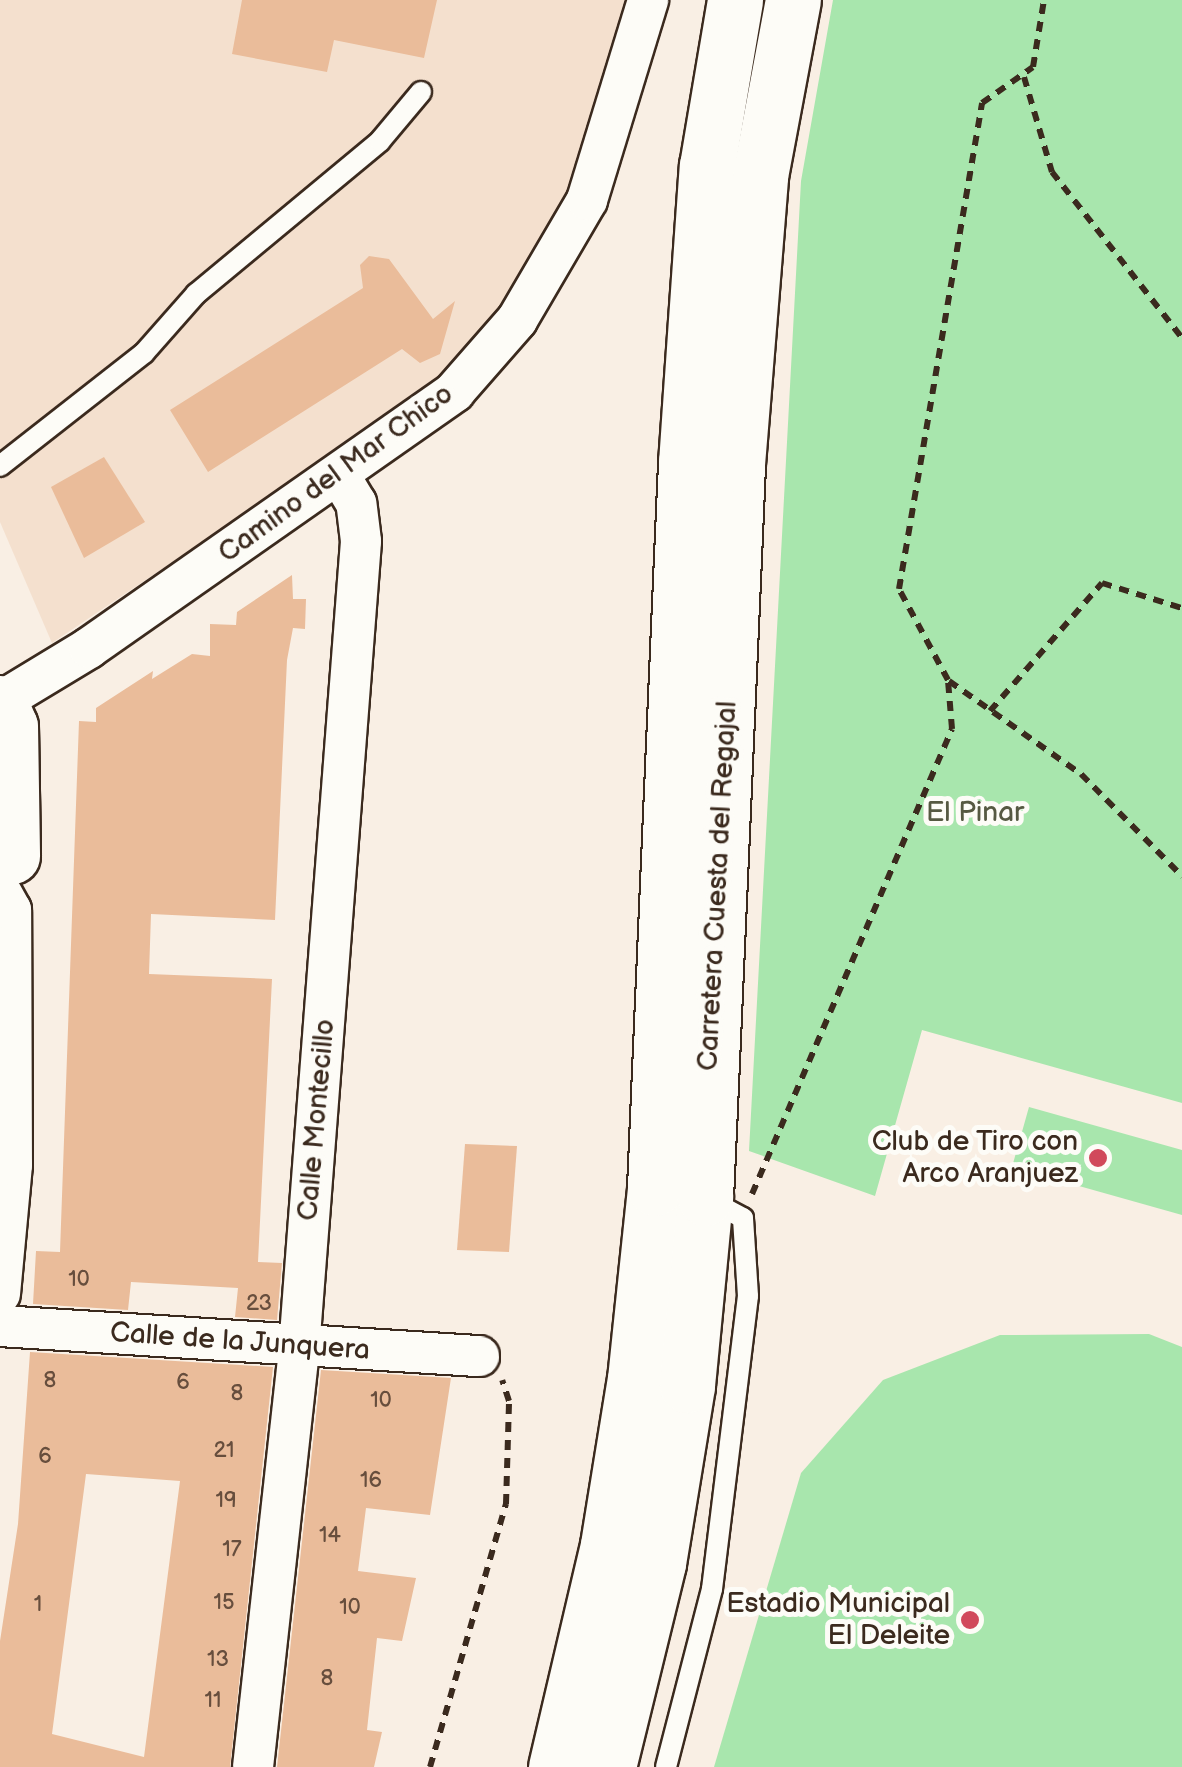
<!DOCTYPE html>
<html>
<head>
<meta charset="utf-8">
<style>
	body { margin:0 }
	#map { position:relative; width:1182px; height:1767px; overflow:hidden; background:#f9efe4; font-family:"Balsamiq Sans",sans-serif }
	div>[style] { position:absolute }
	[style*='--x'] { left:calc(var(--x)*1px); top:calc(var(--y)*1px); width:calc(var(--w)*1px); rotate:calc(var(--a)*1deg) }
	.built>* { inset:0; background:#f4e0ce }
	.green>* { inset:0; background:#a8e6ad }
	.building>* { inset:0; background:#eabc9a }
	.path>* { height:6px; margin-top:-3px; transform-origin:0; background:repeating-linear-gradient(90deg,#3b2a1e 0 10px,transparent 0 18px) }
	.roads { filter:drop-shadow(2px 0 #3b2a1e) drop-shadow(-2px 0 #3b2a1e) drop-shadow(0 2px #3b2a1e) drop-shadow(0 -2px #3b2a1e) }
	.lane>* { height:20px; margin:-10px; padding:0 10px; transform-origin:10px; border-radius:10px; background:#fdfcf7 }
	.street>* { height:40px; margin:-20px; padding:0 20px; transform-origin:20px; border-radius:20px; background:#fdfcf7 }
	.secondary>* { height:55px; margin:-27.5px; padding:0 27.5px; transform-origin:27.5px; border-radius:27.5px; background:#fdfcf7 }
	.dots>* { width:28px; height:28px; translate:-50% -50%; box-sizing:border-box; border:5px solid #fdfcf7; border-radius:50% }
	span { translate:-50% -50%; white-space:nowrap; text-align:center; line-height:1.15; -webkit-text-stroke:10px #fdfcf7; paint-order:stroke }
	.number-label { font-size:22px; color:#674e3d }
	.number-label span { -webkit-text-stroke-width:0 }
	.street-label { font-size:28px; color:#3b2a1e }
	.park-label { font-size:28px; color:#565942 }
	.poi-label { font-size:28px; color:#3b2a1e }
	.right { translate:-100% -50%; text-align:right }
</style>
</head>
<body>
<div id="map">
	<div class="built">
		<div style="clip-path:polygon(0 0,625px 0,569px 191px,502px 310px,450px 375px,52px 643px,0 522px)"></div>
	</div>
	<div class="green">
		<div style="clip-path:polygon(833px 0,1182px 0,1182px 1103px,922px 1030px,875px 1196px,749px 1151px,801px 181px)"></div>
		<div style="clip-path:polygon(1029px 1107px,1182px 1150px,1182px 1215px,1012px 1167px)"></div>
		<div style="clip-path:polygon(1149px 1334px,1182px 1347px,1182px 1767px,714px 1767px,801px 1473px,883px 1380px,1000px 1335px)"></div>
	</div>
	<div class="building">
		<div style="clip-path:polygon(242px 0,437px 0,424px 58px,334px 40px,327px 72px,232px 54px)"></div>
		<div style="clip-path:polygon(369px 256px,389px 259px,433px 319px,455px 301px,440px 354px,420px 363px,402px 349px,208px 472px,170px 410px,363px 288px,360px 265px)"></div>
		<div style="clip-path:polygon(104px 457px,145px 522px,84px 558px,51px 487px)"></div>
		<div style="clip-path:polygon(292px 575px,293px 599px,306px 599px,305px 629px,293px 628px,287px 660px,275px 920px,151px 914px,149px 974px,272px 979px,258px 1262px,282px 1263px,277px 1320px,235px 1317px,238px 1288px,131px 1282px,128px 1310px,33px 1304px,36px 1251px,60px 1252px,79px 721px,96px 722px,96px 708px,153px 671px,152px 679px,192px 654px,210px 656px,210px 624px,236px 625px,237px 612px)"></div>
		<div style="clip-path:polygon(465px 1144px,517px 1146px,509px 1252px,457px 1250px)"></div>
		<div style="clip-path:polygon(evenodd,30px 1352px,273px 1367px,230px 1767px,0 1767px,0 1641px,18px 1524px,30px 1352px,86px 1474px,180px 1481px,144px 1757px,52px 1734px,86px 1474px)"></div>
		<div style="clip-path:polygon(321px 1370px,451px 1378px,430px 1515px,366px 1508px,358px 1571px,416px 1578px,402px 1641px,377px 1638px,367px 1730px,382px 1732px,374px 1767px,277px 1767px)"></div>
	</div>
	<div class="path">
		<div style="--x:1024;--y:77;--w:99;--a:73.6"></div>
		<div style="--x:1052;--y:172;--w:211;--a:51.9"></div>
		<div style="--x:949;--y:681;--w:161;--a:35.2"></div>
		<div style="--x:1081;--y:774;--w:144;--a:45.3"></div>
		<div style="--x:990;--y:711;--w:170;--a:-48.8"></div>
		<div style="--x:1102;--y:583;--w:84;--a:17.4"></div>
		<div style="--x:752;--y:1194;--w:506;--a:-66.73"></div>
		<div style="--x:952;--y:729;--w:49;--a:-94.7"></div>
		<div style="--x:948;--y:680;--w:103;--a:-118.3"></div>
		<div style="--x:899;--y:589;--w:493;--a:-80.3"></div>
		<div style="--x:982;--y:103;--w:62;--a:-35.2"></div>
		<div style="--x:1033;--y:67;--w:68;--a:-80.7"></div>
		<div style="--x:430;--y:1767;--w:274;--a:-73.9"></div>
		<div style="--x:506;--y:1504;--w:103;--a:-88.3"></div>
		<div style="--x:509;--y:1401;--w:22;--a:-108"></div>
	</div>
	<div class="roads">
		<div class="lane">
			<div style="--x:0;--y:466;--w:183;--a:-38.1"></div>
			<div style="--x:144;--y:353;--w:79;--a:-48.6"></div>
			<div style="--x:196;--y:294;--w:239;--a:-39.7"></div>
			<div style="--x:380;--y:141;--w:64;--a:-50.1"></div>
			<div style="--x:666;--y:1767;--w:184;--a:-75.5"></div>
			<div style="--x:712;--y:1589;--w:295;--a:-83"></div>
			<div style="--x:748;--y:1296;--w:78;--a:-93.7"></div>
			<div style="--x:743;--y:1218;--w:41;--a:-152.2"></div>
		</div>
		<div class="street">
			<div style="--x:0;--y:702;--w:104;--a:-31.2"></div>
			<div style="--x:89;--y:648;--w:446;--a:-35"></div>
			<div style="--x:454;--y:392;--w:96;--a:-48.8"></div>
			<div style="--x:517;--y:320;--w:139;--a:-59.7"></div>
			<div style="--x:587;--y:200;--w:209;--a:-73"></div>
			<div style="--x:0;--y:1294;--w:130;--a:-84.7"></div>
			<div style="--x:12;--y:1165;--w:255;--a:-90.2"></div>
			<div style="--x:11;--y:910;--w:18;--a:-119"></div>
			<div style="--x:0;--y:1326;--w:480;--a:3.6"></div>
			<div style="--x:253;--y:1767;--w:421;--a:-83.7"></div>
			<div style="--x:299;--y:1349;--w:810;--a:-85.61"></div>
			<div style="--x:361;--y:541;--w:38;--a:-97"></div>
			<div style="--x:356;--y:503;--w:31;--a:-121"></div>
		</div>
		<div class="secondary">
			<div style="--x:0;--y:703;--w:25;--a:67"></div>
			<div style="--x:10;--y:726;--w:130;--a:89.1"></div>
			<div style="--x:556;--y:1767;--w:228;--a:-76.8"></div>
			<div style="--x:608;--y:1545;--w:168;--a:-80.8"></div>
			<div style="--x:635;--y:1379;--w:192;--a:-84"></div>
			<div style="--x:655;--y:1188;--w:726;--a:-87.55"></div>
			<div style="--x:686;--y:463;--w:298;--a:-86"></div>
			<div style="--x:707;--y:166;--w:168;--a:-80.4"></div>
			<div style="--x:608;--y:1767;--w:210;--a:-76.2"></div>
			<div style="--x:658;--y:1563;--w:180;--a:-80.7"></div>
			<div style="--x:687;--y:1385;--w:188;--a:-84.5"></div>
			<div style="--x:705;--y:1198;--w:735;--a:-87.5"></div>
			<div style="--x:737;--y:464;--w:289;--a:-85.4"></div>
			<div style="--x:760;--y:176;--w:179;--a:-79.4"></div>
		</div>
	</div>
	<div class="dots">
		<div style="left:1098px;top:1158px;background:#d1495b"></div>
		<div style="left:970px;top:1620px;background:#d1495b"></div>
	</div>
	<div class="number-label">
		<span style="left:79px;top:1280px">10</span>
		<span style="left:259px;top:1304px">23</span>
		<span style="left:50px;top:1381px">8</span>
		<span style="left:183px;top:1383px">6</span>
		<span style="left:237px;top:1394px">8</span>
		<span style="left:381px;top:1401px">10</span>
		<span style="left:224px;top:1451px">21</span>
		<span style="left:45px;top:1457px">6</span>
		<span style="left:371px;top:1481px">16</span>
		<span style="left:226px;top:1501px">19</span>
		<span style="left:330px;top:1536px">14</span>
		<span style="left:232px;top:1550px">17</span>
		<span style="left:224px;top:1603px">15</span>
		<span style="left:38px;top:1605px">1</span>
		<span style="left:350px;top:1608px">10</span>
		<span style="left:218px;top:1660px">13</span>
		<span style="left:327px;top:1679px">8</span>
		<span style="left:213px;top:1701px">11</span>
	</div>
	<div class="street-label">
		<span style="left:336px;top:474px;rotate:-36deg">Camino del Mar Chico</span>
		<span style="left:718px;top:886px;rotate:-87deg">Carretera Cuesta del Regajal</span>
		<span style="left:317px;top:1120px;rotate:-85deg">Calle Montecillo</span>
		<span style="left:240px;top:1342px;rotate:4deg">Calle de la Junquera</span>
	</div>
	<div class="park-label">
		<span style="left:975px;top:813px">El Pinar</span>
	</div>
	<div class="poi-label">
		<span class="right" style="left:1078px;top:1158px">Club de Tiro con<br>Arco Aranjuez</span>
		<span class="right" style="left:950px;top:1620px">Estadio Municipal<br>El Deleite</span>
	</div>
</div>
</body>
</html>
